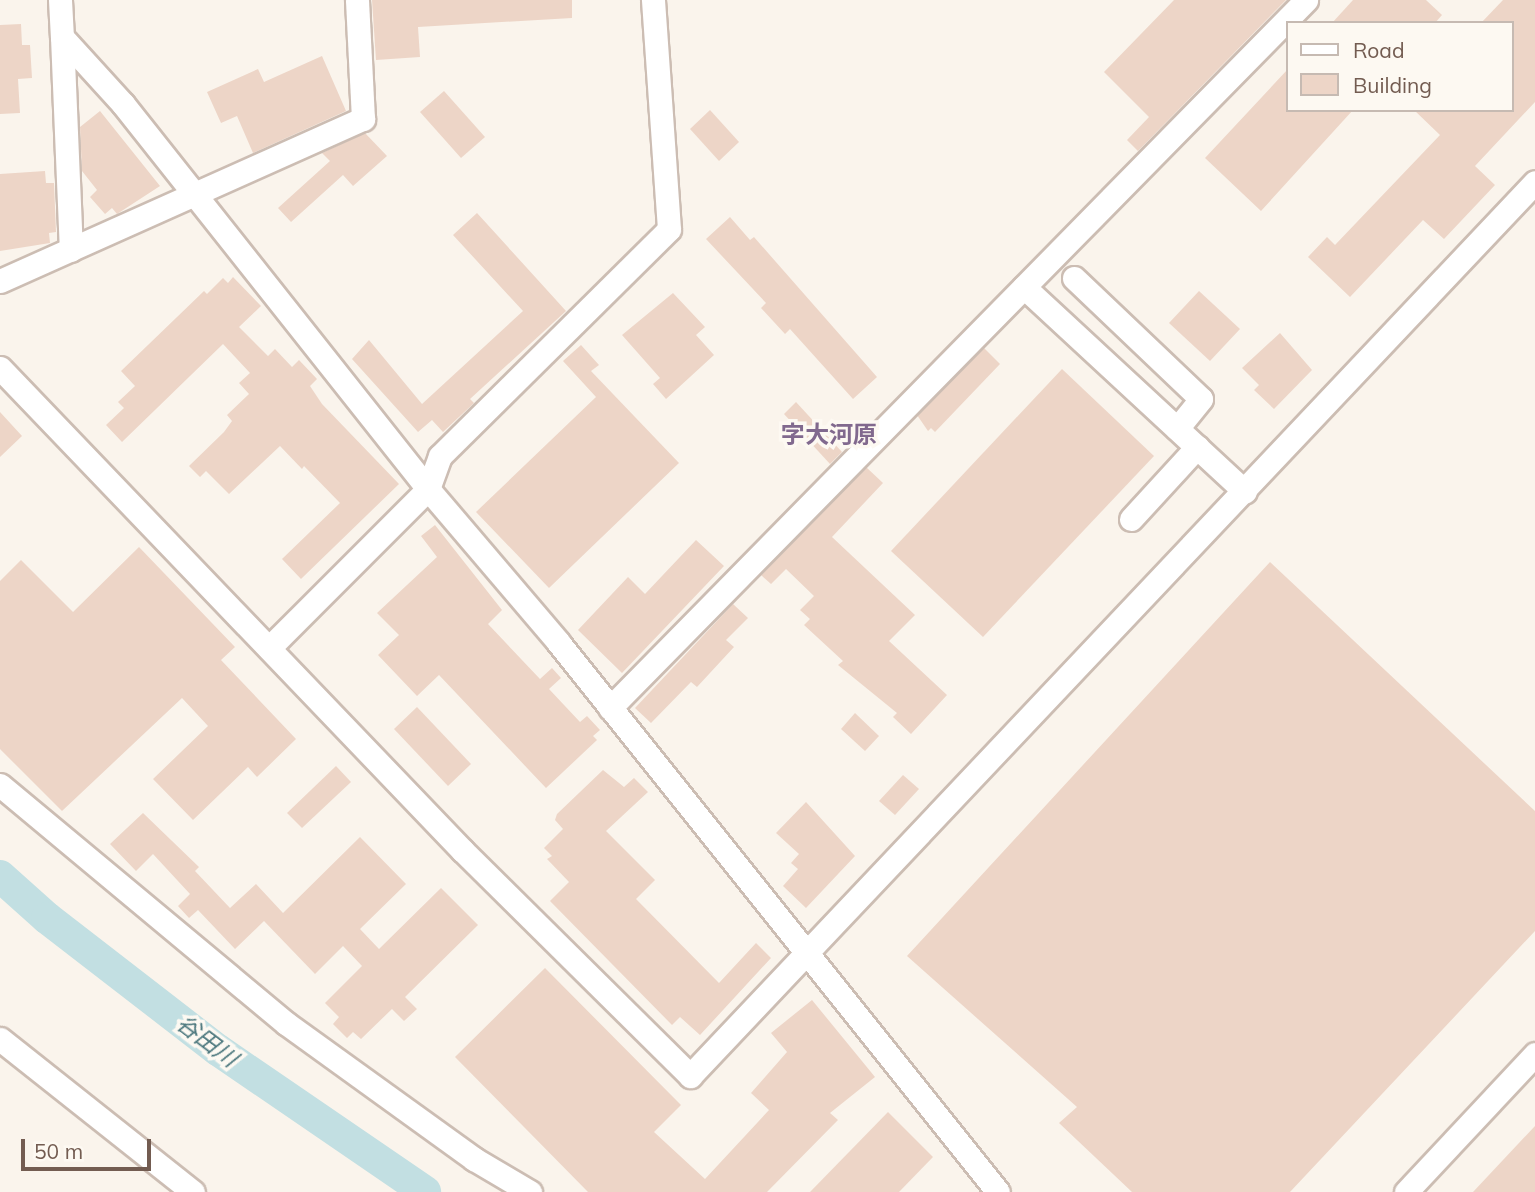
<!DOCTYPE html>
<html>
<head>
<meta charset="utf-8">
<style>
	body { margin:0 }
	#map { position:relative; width:1535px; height:1192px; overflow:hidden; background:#faf4ec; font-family:Mulish,"Noto Sans JP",sans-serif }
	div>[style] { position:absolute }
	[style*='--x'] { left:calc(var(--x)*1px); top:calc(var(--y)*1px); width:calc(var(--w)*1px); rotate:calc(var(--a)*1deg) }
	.river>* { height:32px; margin:-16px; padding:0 16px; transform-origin:16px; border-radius:16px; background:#c2dfe2 }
	.building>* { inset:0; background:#edd5c7 }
	.roads { filter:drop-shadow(2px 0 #ccbdb3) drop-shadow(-2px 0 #ccbdb3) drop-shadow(0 2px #ccbdb3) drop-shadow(0 -2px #ccbdb3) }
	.minor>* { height:23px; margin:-11.5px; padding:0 11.5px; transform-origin:11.5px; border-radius:11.5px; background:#fff }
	span { translate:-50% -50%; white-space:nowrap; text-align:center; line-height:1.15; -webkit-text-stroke:7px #fdf9f2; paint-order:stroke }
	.water-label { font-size:23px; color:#4a767c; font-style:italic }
	.quarter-label { font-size:24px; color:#81698e; font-weight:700 }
	.legend { position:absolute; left:1286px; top:21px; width:228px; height:91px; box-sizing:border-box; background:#fdf9f2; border:2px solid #c6bab2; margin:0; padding:9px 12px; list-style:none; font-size:21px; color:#735c51 }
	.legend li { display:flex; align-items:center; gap:14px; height:35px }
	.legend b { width:35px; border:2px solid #c6bab2 }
	.scale { position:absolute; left:21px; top:1139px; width:130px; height:32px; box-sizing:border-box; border:4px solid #735c51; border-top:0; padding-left:9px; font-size:21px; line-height:24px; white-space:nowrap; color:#735c51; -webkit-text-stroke:5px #fdf9f2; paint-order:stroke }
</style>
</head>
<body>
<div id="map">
	<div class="river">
		<div style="--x:0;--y:876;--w:63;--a:41.8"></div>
		<div style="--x:47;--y:918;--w:216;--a:37.7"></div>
		<div style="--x:218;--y:1050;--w:251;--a:34.4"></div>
	</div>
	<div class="building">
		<div style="clip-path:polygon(372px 0,572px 0,572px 18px,418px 27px,420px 57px,376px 60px)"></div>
		<div style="clip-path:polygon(1174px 0,1286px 0,1138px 151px,1127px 140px,1149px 117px,1104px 72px)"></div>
		<div style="clip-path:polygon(1353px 0,1426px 0,1442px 15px,1435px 23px,1332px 23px)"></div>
		<div style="clip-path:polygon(1503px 0,1535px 0,1535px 102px,1475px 166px,1495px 185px,1444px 239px,1423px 220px,1350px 297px,1308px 257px,1327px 237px,1335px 245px,1440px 135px,1414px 110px,1512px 110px,1512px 23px,1481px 23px)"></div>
		<div style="clip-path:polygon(21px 24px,22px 45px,30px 45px,32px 78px,18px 79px,20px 113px,0 114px,0 25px)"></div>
		<div style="clip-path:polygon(322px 56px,346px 111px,253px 153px,237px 116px,221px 123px,207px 92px,258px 69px,264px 82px)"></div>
		<div style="clip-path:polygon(1288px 69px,1288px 110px,1353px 110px,1261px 211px,1205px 158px)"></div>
		<div style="clip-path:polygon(444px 91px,485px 137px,461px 158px,420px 112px)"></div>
		<div style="clip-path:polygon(710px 110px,739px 142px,719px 161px,690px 129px)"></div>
		<div style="clip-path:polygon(100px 111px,160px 186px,117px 214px,112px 208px,105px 214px,90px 197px,97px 190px,82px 171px,80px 127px)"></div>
		<div style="clip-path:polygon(365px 133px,387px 156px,353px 186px,343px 175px,291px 222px,278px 208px,330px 161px,322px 153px)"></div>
		<div style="clip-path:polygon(45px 171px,46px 183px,54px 183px,56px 232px,49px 233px,50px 243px,0 251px,0 174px)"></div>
		<div style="clip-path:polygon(477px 213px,566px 311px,470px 399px,474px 403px,443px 432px,432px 420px,418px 432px,352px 359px,369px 340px,422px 404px,523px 311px,453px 235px)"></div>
		<div style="clip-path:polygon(730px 217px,750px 240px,754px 237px,877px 377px,853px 399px,790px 329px,785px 334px,761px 308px,766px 303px,706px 239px)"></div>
		<div style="clip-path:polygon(233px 277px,261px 306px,239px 327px,268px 356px,275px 349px,292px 367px,299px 360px,317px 379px,310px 386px,322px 404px,399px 484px,301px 579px,282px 559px,340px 503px,304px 466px,302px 469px,280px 446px,229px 494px,206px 471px,200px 477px,189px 466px,224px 432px,232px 421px,227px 415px,249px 394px,239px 383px,250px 373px,223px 344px,122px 442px,106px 425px,124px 408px,118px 402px,135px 386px,121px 371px,204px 291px,207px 294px,223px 278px,228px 283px)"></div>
		<div style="clip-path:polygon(1199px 291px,1240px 329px,1210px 361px,1169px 323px)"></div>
		<div style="clip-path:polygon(673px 293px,705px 327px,696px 335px,714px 355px,666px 399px,653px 384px,660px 378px,622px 335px)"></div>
		<div style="clip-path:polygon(1280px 333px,1312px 370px,1274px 409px,1254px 390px,1259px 385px,1242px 368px)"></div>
		<div style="clip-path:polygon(581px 345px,599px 365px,591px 371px,679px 463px,549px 588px,476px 512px,596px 397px,563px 361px)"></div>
		<div style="clip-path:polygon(984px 348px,1000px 364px,935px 432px,931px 428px,928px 431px,917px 415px)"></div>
		<div style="clip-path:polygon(1062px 369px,1154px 456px,983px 637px,891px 551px)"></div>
		<div style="clip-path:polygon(796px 402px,842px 452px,830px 464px,784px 414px)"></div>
		<div style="clip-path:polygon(0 412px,22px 436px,0 457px)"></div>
		<div style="clip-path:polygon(866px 467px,883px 483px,832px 537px,915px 615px,889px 641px,947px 695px,911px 734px,893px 717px,897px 713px,838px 665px,843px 661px,804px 625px,810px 619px,800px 610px,814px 596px,786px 569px,771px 584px,761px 575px)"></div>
		<div style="clip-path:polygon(435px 525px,502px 610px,488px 624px,540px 679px,552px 668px,561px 678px,549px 689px,580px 722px,587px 716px,600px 730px,593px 736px,597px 740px,546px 788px,439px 675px,417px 696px,378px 655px,399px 635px,377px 613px,437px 557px,421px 536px)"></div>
		<div style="clip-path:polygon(696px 540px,724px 566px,622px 673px,578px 630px,628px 577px,645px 594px)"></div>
		<div style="clip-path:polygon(139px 547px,235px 647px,221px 660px,296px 739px,257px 777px,248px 767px,193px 820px,153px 779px,208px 726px,182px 698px,62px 811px,0 749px,0 581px,21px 560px,73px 612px)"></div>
		<div style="clip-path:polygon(1270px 562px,1535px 811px,1535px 931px,1290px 1192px,1132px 1192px,1059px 1123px,1077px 1107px,907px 956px)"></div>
		<div style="clip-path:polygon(733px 604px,748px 618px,726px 640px,734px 647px,697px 687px,691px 682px,651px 723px,635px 708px)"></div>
		<div style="clip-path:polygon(417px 707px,471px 764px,448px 786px,394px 729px)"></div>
		<div style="clip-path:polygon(855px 713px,879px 736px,865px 751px,841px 729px)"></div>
		<div style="clip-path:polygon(336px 766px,351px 782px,302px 828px,287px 813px)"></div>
		<div style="clip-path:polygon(603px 770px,624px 787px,634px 778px,648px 792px,606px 831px,655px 880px,636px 899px,719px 983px,756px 943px,771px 958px,700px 1035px,680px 1017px,672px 1025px,550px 901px,569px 882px,547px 859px,552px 856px,544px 848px,563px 829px,555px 820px,557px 814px)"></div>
		<div style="clip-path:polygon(903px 775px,919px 789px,895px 815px,879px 801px)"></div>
		<div style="clip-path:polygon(806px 802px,855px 856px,806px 908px,783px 886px,798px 869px,791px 863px,799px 854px,776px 833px)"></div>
		<div style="clip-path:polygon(143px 813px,199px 867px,195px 871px,230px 908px,256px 884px,283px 913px,360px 837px,406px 884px,360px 929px,379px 949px,441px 888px,478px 925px,405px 997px,417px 1009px,404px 1021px,392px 1009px,361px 1039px,353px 1032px,347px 1038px,333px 1024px,339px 1017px,325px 1003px,362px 966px,343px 946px,315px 974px,264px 921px,235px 949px,198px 910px,189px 918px,178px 906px,190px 894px,153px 854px,136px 871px,110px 844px)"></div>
		<div style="clip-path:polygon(545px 968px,681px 1105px,654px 1132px,705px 1179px,769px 1110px,751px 1093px,787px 1052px,771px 1033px,812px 1000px,875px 1077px,830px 1113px,838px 1120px,767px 1192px,588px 1192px,455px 1057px)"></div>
		<div style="clip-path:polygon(888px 1112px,933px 1157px,899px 1192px,810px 1192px)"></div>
		<div style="clip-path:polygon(1535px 1126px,1535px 1192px,1473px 1192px)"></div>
	</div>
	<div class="roads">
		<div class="minor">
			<div style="--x:60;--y:0;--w:37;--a:87"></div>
			<div style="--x:62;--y:37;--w:91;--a:47.7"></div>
			<div style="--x:123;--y:104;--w:491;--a:51.6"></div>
			<div style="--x:428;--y:489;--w:201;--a:49.6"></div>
			<div style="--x:558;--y:642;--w:704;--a:51.34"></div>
			<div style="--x:62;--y:37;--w:213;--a:87.6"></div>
			<div style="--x:1074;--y:278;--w:175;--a:43.6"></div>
			<div style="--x:1201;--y:399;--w:38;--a:129"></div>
			<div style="--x:0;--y:281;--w:398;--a:-24.1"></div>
			<div style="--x:363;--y:119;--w:119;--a:-92.9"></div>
			<div style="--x:1024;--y:287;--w:301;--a:42.8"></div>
			<div style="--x:0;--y:368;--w:669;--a:46.21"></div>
			<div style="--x:463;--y:851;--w:320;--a:44.7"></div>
			<div style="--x:690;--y:1076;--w:1230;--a:-46.61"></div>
			<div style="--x:1131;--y:519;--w:98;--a:-47.5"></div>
			<div style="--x:269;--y:648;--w:225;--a:-45"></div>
			<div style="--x:428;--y:489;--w:35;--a:-70"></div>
			<div style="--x:440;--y:456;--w:322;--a:-44.7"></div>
			<div style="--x:669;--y:229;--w:230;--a:-94"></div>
			<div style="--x:610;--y:708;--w:993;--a:-45.49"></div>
			<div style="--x:0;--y:785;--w:373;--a:39.8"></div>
			<div style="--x:287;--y:1024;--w:231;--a:35.8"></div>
			<div style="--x:474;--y:1159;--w:65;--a:30.5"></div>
			<div style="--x:0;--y:1039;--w:246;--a:38.4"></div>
			<div style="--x:1406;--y:1192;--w:189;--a:-46.9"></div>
		</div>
	</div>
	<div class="water-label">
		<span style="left:207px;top:1041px;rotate:37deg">谷田川</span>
	</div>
	<div class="quarter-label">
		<span style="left:829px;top:435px">字大河原</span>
	</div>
	<ul class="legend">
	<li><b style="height:9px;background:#fff"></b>Road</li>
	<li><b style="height:19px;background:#edd5c7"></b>Building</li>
	</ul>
	<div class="scale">50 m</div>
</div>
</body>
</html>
